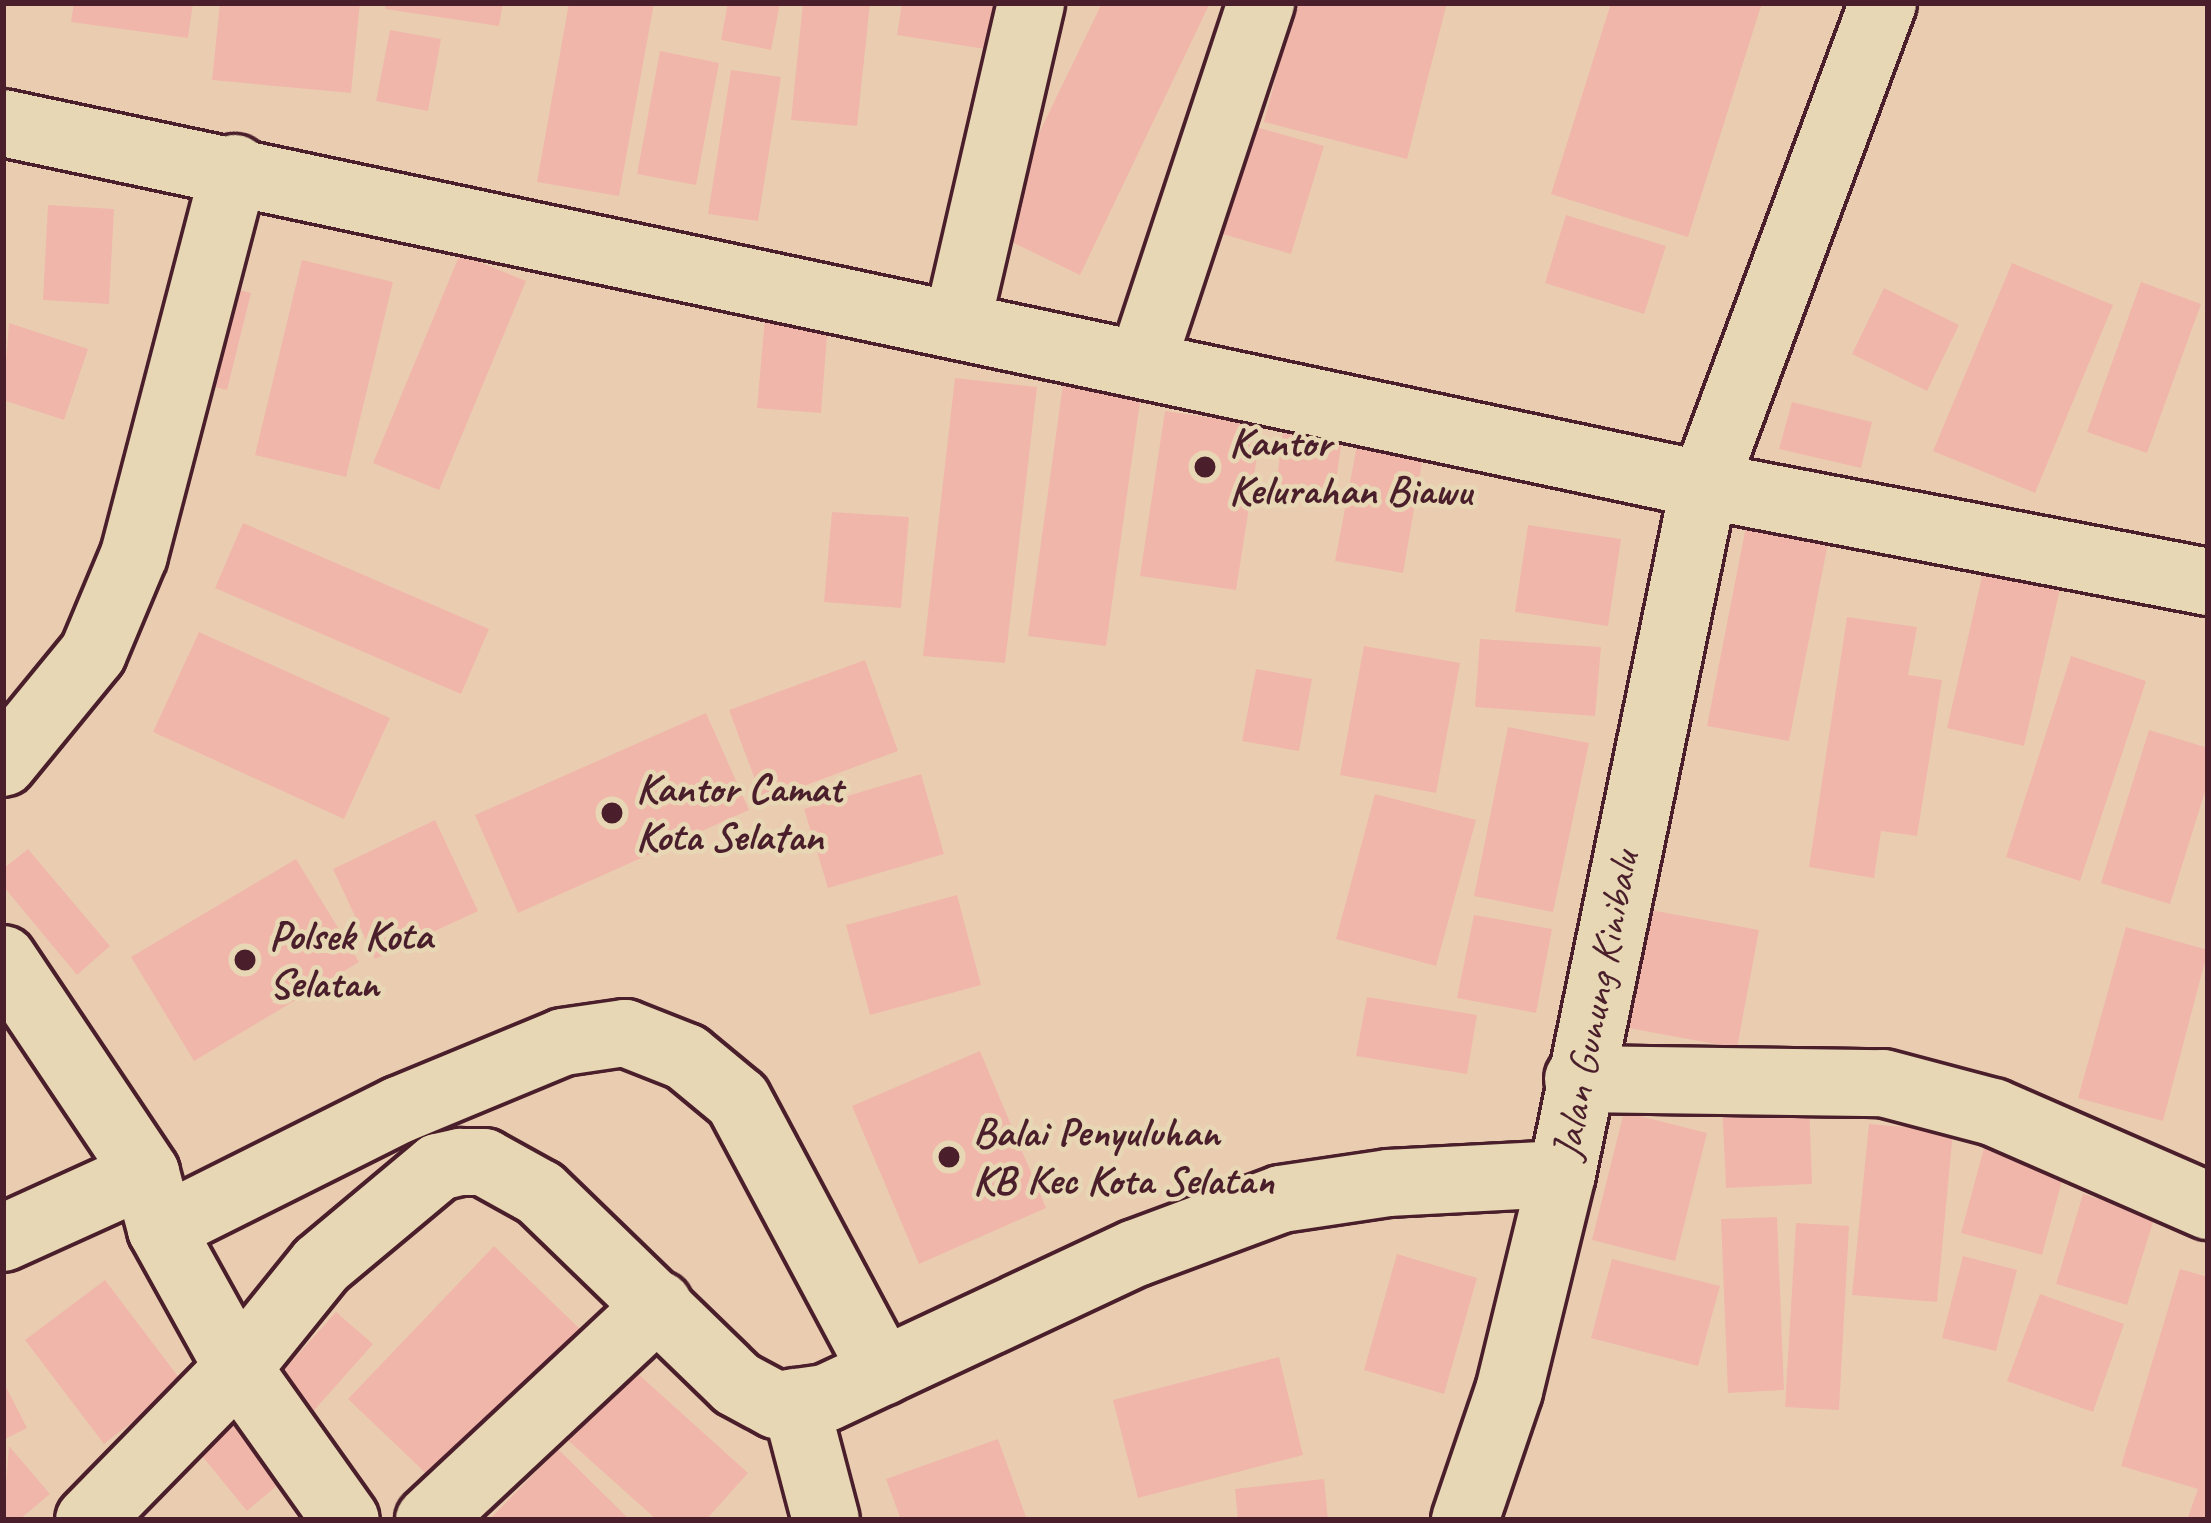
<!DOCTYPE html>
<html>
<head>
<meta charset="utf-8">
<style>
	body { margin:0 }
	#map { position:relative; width:2211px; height:1523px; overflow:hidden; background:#eacdb1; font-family:Caveat,sans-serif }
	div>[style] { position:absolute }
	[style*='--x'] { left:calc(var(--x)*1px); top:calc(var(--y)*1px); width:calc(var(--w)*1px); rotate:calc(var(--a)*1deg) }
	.building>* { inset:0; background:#f0b6aa }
	.roads { filter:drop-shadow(3px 0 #4a1f2b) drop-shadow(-3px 0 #4a1f2b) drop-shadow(0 3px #4a1f2b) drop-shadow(0 -3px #4a1f2b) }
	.minor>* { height:66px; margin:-33px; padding:0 33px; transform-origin:33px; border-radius:33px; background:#e8d7b4 }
	.dots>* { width:33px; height:33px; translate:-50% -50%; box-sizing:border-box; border:6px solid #e8d7b4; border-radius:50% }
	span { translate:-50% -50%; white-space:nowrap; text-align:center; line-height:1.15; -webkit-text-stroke:9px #e8d7b4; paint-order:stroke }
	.poi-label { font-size:42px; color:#4a1f2b; font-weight:700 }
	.left { translate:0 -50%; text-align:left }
	.street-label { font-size:42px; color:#4a1f2b }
	.frame { position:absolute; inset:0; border:6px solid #4a1f2b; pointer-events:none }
</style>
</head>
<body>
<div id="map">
	<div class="building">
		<div style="clip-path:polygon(74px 3px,193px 3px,188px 38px,71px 22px)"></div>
		<div style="clip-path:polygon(220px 3px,360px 3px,351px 93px,212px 80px)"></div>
		<div style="clip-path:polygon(386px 3px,503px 3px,499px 26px,385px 9px)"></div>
		<div style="clip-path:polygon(569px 3px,654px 3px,619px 196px,537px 182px)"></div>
		<div style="clip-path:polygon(728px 3px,780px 3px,771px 50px,721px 40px)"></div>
		<div style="clip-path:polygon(803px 3px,870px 3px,857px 126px,791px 120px)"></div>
		<div style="clip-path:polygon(902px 3px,998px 3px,991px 50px,897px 35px)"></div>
		<div style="clip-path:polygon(1102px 3px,1209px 5px,1080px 275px,991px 232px)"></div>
		<div style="clip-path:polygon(1295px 3px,1447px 3px,1407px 159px,1264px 122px)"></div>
		<div style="clip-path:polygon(1611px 3px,1762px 3px,1688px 237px,1551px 194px)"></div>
		<div style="clip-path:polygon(390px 30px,441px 39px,428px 111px,376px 101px)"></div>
		<div style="clip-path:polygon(660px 51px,719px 63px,696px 185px,637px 174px)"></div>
		<div style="clip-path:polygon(731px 70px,781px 77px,758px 221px,708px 214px)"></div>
		<div style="clip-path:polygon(1231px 120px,1324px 146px,1291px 254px,1199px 227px)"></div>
		<div style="clip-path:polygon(48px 205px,114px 209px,109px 304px,43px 300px)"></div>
		<div style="clip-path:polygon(1566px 215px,1666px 246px,1644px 314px,1545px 283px)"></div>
		<div style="clip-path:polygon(460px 254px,526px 281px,439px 490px,373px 463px)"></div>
		<div style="clip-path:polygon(302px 260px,393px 282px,346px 477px,255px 455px)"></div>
		<div style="clip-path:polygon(2012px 263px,2113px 305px,2035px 493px,1933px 451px)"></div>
		<div style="clip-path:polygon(2141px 282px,2201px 304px,2147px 453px,2087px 432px)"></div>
		<div style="clip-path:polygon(215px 284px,251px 293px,227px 390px,191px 381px)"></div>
		<div style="clip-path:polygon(1884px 288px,1959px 325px,1927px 391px,1852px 354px)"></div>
		<div style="clip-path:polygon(765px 318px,828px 323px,821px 413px,757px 408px)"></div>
		<div style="clip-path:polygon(9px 323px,88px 349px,64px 420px,3px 400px)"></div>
		<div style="clip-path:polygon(1065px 370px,1143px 380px,1106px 646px,1028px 636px)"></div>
		<div style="clip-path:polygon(955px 378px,1037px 387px,1005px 663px,923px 656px)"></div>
		<div style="clip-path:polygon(1792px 402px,1872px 422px,1861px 468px,1779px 449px)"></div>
		<div style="clip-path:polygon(1165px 411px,1262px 425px,1236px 590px,1140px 576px)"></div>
		<div style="clip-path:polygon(1284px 425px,1343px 433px,1334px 494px,1276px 486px)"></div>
		<div style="clip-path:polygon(1358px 440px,1424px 451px,1403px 573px,1335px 561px)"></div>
		<div style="clip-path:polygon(832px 512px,909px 517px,901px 608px,824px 602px)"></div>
		<div style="clip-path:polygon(1748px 516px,1830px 533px,1789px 741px,1707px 726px)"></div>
		<div style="clip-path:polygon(243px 523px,489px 629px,461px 694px,215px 588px)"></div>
		<div style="clip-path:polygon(1528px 525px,1621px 539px,1608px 626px,1515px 612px)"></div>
		<div style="clip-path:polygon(1983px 572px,2060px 589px,2024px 746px,1947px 728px)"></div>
		<div style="clip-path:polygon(1847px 617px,1917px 627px,1908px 675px,1942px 680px,1917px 836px,1881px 831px,1874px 878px,1809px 867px)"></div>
		<div style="clip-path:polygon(199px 632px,390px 718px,344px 819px,153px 732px)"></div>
		<div style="clip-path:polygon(1480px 639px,1601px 647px,1595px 716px,1475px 707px)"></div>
		<div style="clip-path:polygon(1364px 646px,1460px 663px,1436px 793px,1340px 775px)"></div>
		<div style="clip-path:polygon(2071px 656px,2146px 681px,2080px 881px,2006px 857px)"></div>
		<div style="clip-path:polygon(865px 660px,898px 751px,763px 801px,729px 710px)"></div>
		<div style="clip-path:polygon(1256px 669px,1312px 679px,1299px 751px,1242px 741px)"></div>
		<div style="clip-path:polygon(706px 713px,749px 810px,518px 913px,475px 815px)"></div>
		<div style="clip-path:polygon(1508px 727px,1589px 743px,1553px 912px,1474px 896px)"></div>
		<div style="clip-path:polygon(2149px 730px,2208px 748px,2208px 782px,2170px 904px,2101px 883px)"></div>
		<div style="clip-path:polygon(921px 774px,944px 854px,828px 888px,804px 809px)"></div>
		<div style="clip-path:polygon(1375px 794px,1476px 820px,1436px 966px,1336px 939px)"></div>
		<div style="clip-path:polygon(435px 820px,478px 911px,375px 959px,333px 869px)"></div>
		<div style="clip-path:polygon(28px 849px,110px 946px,77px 975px,3px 886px,3px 869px)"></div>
		<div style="clip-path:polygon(296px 859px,359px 962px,194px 1061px,131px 957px)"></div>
		<div style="clip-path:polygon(957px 895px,981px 985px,870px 1015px,846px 925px)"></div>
		<div style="clip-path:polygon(1645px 909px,1759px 930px,1737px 1048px,1623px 1027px)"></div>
		<div style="clip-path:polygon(1474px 915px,1552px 929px,1536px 1013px,1457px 998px)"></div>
		<div style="clip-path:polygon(2126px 927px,2208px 950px,2163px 1121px,2078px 1098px)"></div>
		<div style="clip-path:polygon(1367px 997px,1477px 1015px,1467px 1074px,1356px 1056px)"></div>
		<div style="clip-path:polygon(980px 1051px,1046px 1208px,919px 1264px,852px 1106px)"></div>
		<div style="clip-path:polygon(1809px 1097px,1812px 1184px,1726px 1188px,1722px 1101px)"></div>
		<div style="clip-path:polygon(1624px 1112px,1707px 1133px,1675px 1261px,1592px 1240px)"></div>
		<div style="clip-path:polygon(1869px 1124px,1953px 1131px,1937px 1302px,1852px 1295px)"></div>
		<div style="clip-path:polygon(1985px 1144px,2066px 1166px,2042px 1255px,1961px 1233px)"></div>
		<div style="clip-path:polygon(2083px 1194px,2155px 1216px,2127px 1305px,2056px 1284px)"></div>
		<div style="clip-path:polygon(1777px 1217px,1784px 1390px,1728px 1393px,1721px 1219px)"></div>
		<div style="clip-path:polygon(1796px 1223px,1849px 1226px,1839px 1410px,1785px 1407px)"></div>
		<div style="clip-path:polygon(494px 1246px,582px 1331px,436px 1483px,348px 1399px)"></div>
		<div style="clip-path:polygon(1397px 1254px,1477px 1278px,1444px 1394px,1364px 1370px)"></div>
		<div style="clip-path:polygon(1963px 1256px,2017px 1270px,1996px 1351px,1942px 1338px)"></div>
		<div style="clip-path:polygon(1612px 1259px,1720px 1286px,1698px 1366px,1591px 1338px)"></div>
		<div style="clip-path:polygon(2180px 1269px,2208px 1277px,2208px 1520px,2187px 1520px,2198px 1489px,2121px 1466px)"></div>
		<div style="clip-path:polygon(105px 1280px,183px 1383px,104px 1444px,25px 1340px)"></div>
		<div style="clip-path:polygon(2040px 1294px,2124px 1324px,2093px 1412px,2007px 1381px)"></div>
		<div style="clip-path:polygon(336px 1312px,373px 1344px,310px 1415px,274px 1381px)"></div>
		<div style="clip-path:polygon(1279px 1357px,1303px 1455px,1138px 1498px,1113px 1400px)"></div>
		<div style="clip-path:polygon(626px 1363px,748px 1473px,706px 1520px,657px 1520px,562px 1435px)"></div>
		<div style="clip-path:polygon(3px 1381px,27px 1428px,3px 1440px)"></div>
		<div style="clip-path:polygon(239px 1407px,293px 1472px,247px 1511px,193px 1445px)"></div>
		<div style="clip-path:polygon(998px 1439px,1027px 1520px,901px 1520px,886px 1479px)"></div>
		<div style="clip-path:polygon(9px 1446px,50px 1494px,19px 1520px,3px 1520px)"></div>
		<div style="clip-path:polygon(558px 1449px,630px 1520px,489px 1520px)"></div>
		<div style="clip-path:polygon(1324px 1479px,1328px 1520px,1238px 1520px,1235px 1489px)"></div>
	</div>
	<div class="roads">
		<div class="minor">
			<div style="--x:3;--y:123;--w:1739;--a:12.01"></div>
			<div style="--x:1704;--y:485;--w:513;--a:10.89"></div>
			<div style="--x:957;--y:324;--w:329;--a:-77"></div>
			<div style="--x:1142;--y:363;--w:379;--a:-71.7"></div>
			<div style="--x:3;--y:763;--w:142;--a:-50.7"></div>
			<div style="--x:93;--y:653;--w:106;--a:-67.3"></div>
			<div style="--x:134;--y:555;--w:400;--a:-75.4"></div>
			<div style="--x:3;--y:959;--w:257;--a:56.2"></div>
			<div style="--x:146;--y:1173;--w:58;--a:75"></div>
			<div style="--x:161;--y:1229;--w:159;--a:61"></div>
			<div style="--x:238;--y:1368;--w:132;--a:-51.1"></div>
			<div style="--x:321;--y:1265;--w:153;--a:-39.9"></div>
			<div style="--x:438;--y:1167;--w:23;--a:-13"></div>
			<div style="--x:460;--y:1162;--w:24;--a:0"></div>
			<div style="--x:484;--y:1162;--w:64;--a:29"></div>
			<div style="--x:540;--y:1193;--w:274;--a:44.1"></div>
			<div style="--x:737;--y:1384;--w:44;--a:28.3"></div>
			<div style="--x:776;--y:1405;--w:50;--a:-8"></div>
			<div style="--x:826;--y:1398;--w:342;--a:-25.1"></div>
			<div style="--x:1136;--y:1253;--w:155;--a:-20.4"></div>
			<div style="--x:1281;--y:1199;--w:108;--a:-8.5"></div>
			<div style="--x:1388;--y:1183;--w:174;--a:-3"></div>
			<div style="--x:1578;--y:1079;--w:305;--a:0.8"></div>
			<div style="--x:1883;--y:1083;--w:114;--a:14.8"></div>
			<div style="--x:1993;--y:1112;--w:235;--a:23.6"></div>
			<div style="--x:161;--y:1229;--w:266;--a:-26.6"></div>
			<div style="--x:399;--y:1110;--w:178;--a:-22.5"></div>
			<div style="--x:563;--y:1042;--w:63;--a:-8.3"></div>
			<div style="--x:625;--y:1033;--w:66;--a:21.5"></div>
			<div style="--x:686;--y:1057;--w:67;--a:39.6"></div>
			<div style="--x:738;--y:1100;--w:308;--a:61.9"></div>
			<div style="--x:3;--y:1238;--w:157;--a:-24.4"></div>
			<div style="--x:795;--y:1402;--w:122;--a:75.3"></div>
			<div style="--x:89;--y:1520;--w:213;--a:-45.6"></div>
			<div style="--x:238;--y:1368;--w:186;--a:54.6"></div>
			<div style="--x:429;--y:1520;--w:315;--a:-43.1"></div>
			<div style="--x:1465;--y:1520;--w:136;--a:-71.2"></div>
			<div style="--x:1509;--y:1391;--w:223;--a:-76.3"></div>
			<div style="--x:1562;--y:1174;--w:703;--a:-78.35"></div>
			<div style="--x:1704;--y:485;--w:514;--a:-69.63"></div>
		</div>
	</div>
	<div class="dots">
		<div style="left:1205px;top:467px;background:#4a1f2b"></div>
		<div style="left:612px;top:813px;background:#4a1f2b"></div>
		<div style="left:245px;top:960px;background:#4a1f2b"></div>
		<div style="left:949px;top:1157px;background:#4a1f2b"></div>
	</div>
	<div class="poi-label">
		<span class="left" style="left:1229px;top:467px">Kantor<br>Kelurahan Biawu</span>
		<span class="left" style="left:636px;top:813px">Kantor Camat<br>Kota Selatan</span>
		<span class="left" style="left:269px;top:960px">Polsek Kota<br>Selatan</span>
		<span class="left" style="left:973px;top:1157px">Balai Penyuluhan<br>KB Kec Kota Selatan</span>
	</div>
	<div class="street-label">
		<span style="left:1596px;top:1005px;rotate:-79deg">Jalan Gunung Kinibalu</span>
	</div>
	<div class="frame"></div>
</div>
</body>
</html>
